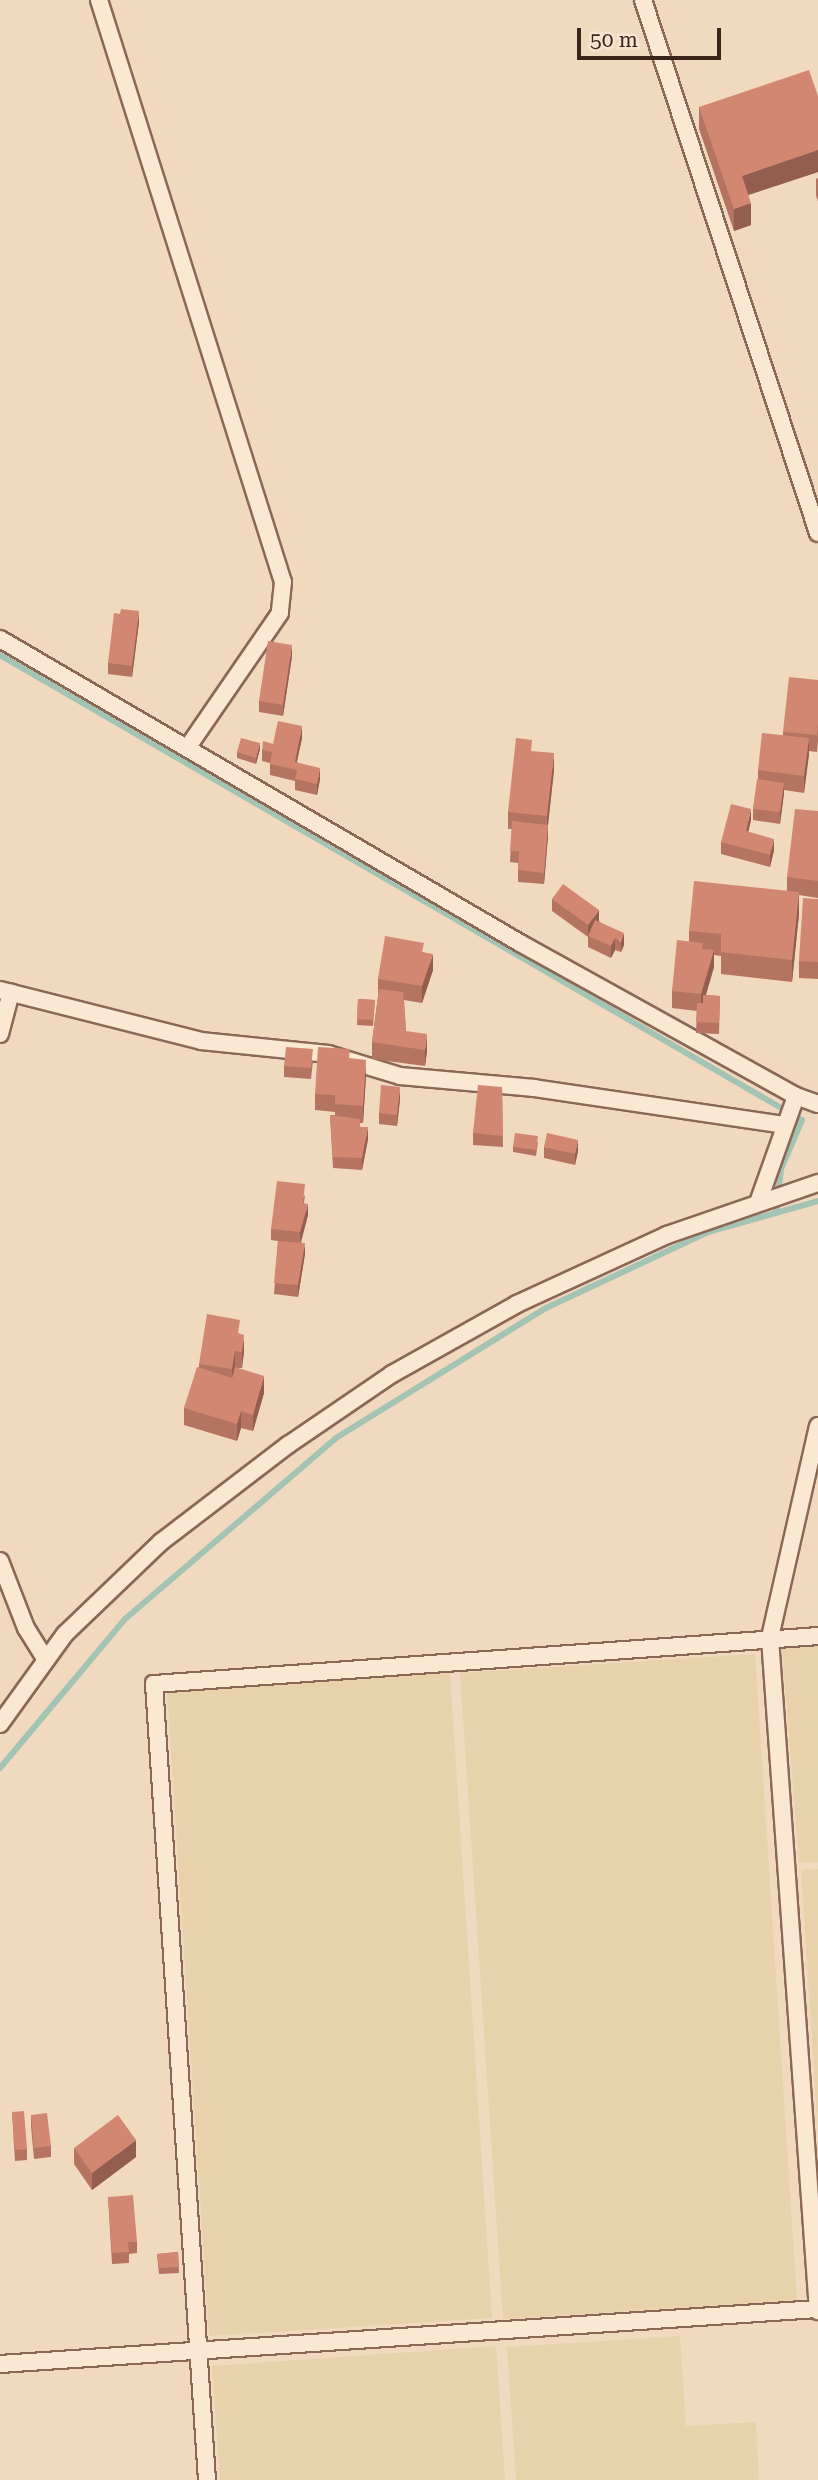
<!DOCTYPE html>
<html>
<head>
<meta charset="utf-8">
<style>
	body { margin:0 }
	#map { position:relative; width:818px; height:2480px; overflow:hidden; background:#f1d9bf; font-family:"Roboto Serif",serif }
	div>[style] { position:absolute }
	[style*='--x'] { left:calc(var(--x)*1px); top:calc(var(--y)*1px); width:calc(var(--w)*1px); rotate:calc(var(--a)*1deg) }
	.farmland>* { inset:0; background:#e7d2ac }
	.stream>* { height:6px; margin:-3px; padding:0 3px; transform-origin:3px; border-radius:3px; background:#a3c3b3 }
	.roads { filter:drop-shadow(2px 0 #8b6856) drop-shadow(-2px 0 #8b6856) drop-shadow(0 2px #8b6856) drop-shadow(0 -2px #8b6856) }
	.minor>* { height:16px; margin:-8px; padding:0 8px; transform-origin:8px; border-radius:8px; background:#fbe8d3 }
	.wall>* { inset:0; background:#b57462 }
	.shaded-wall>* { inset:0; background:#935e50 }
	.building>* { inset:0; background:#d28772 }
	span { translate:-50% -50%; white-space:nowrap; text-align:center; line-height:1.15; -webkit-text-stroke:5px #f8e4cf; paint-order:stroke }
	.scale { position:absolute; left:577px; top:28px; width:144px; height:32px; box-sizing:border-box; border:4px solid #3a241c; border-top:0; padding-left:9px; font-size:21px; line-height:24px; white-space:nowrap; color:#3a241c; -webkit-text-stroke:5px #f8e4cf; paint-order:stroke }
</style>
</head>
<body>
<div id="map">
	<div class="farmland">
		<div style="clip-path:polygon(818px 1644px,818px 1862px,799px 1863px,782px 1646px)"></div>
		<div style="clip-path:polygon(755px 1654px,797px 2300px,503px 2319px,460px 1673px)"></div>
		<div style="clip-path:polygon(450px 1672px,492px 2318px,209px 2336px,167px 1690px)"></div>
		<div style="clip-path:polygon(818px 1869px,818px 2133px,801px 1870px)"></div>
		<div style="clip-path:polygon(680px 2336px,686px 2426px,756px 2422px,759px 2480px,516px 2480px,507px 2347px)"></div>
		<div style="clip-path:polygon(496px 2346px,505px 2480px,220px 2480px,212px 2366px)"></div>
	</div>
	<div class="stream">
		<div style="--x:0;--y:655;--w:927;--a:30.11"></div>
		<div style="--x:802;--y:1120;--w:53;--a:113.2"></div>
		<div style="--x:781;--y:1169;--w:44;--a:96.5"></div>
		<div style="--x:0;--y:1768;--w:194;--a:-50"></div>
		<div style="--x:125;--y:1619;--w:278;--a:-40.6"></div>
		<div style="--x:336;--y:1438;--w:247;--a:-31.8"></div>
		<div style="--x:546;--y:1308;--w:179;--a:-25.1"></div>
		<div style="--x:708;--y:1232;--w:114;--a:-15.7"></div>
	</div>
	<div class="roads">
		<div class="minor">
			<div style="--x:99;--y:0;--w:610;--a:72.46"></div>
			<div style="--x:283;--y:582;--w:31;--a:96"></div>
			<div style="--x:280;--y:613;--w:163;--a:124.5"></div>
			<div style="--x:643;--y:0;--w:561;--a:71.82"></div>
			<div style="--x:0;--y:639;--w:602;--a:30.31"></div>
			<div style="--x:520;--y:943;--w:316;--a:29"></div>
			<div style="--x:796;--y:1096;--w:23;--a:20"></div>
			<div style="--x:0;--y:990;--w:207;--a:14.2"></div>
			<div style="--x:201;--y:1041;--w:128;--a:5.8"></div>
			<div style="--x:328;--y:1054;--w:75;--a:17"></div>
			<div style="--x:400;--y:1076;--w:135;--a:5.1"></div>
			<div style="--x:534;--y:1088;--w:253;--a:8.4"></div>
			<div style="--x:0;--y:1034;--w:43;--a:-75.3"></div>
			<div style="--x:759;--y:1200;--w:110;--a:-70.4"></div>
			<div style="--x:818;--y:1426;--w:217;--a:102.8"></div>
			<div style="--x:770;--y:1638;--w:675;--a:85.92"></div>
			<div style="--x:0;--y:1561;--w:72;--a:68.8"></div>
			<div style="--x:26;--y:1628;--w:36;--a:58"></div>
			<div style="--x:0;--y:1724;--w:111;--a:-54.2"></div>
			<div style="--x:65;--y:1634;--w:133;--a:-43.8"></div>
			<div style="--x:161;--y:1542;--w:160;--a:-37.4"></div>
			<div style="--x:288;--y:1445;--w:126;--a:-34.3"></div>
			<div style="--x:392;--y:1374;--w:143;--a:-29.2"></div>
			<div style="--x:517;--y:1304;--w:165;--a:-24.7"></div>
			<div style="--x:667;--y:1235;--w:160;--a:-19"></div>
			<div style="--x:0;--y:2364;--w:820;--a:-3.85"></div>
			<div style="--x:207;--y:2480;--w:798;--a:-93.81"></div>
			<div style="--x:154;--y:1684;--w:666;--a:-4.13"></div>
		</div>
	</div>
	<div class="wall">
		<div style="clip-path:polygon(818px 96px,818px 172px,748px 195px,751px 225px,734px 231px,699px 129px,699px 107px)"></div>
		<div style="clip-path:polygon(818px 178px,818px 201px,816px 196px,816px 179px)"></div>
		<div style="clip-path:polygon(120px 614px,139px 622px,132px 677px,108px 674px,108px 663px)"></div>
		<div style="clip-path:polygon(292px 656px,283px 716px,259px 712px,259px 701px)"></div>
		<div style="clip-path:polygon(818px 680px,818px 741px,817px 752px,809px 751px,804px 793px,784px 790px,780px 824px,753px 820px,753px 809px,758px 779px,758px 770px,783px 735px,783px 732px)"></div>
		<div style="clip-path:polygon(302px 738px,297px 762px,320px 779px,317px 795px,295px 790px,295px 781px,270px 775px,270px 763px,262px 761px,262px 750px,273px 744px)"></div>
		<div style="clip-path:polygon(260px 749px,256px 764px,237px 758px,237px 752px)"></div>
		<div style="clip-path:polygon(532px 751px,554px 770px,548px 825px,548px 836px,544px 884px,518px 882px,518px 863px,510px 862px,512px 829px,508px 829px,508px 812px)"></div>
		<div style="clip-path:polygon(818px 811px,818px 898px,799px 895px,799px 914px,792px 982px,721px 974px,721px 956px,714px 955px,714px 967px,706px 995px,720px 996px,719px 1034px,696px 1033px,697px 1011px,672px 1008px,672px 991px,689px 941px,689px 931px,787px 891px,787px 877px)"></div>
		<div style="clip-path:polygon(751px 820px,748px 832px,774px 850px,770px 867px,721px 854px,721px 842px)"></div>
		<div style="clip-path:polygon(552px 899px,599px 921px,624px 945px,621px 952px,615px 950px,611px 958px,588px 947px,588px 937px,552px 911px)"></div>
		<div style="clip-path:polygon(818px 899px,818px 979px,799px 978px,799px 961px)"></div>
		<div style="clip-path:polygon(424px 952px,433px 970px,422px 1003px,404px 1000px,406px 1031px,427px 1051px,425px 1066px,372px 1059px,372px 1042px,378px 996px,378px 979px)"></div>
		<div style="clip-path:polygon(358px 999px,375px 1000px,373px 1026px,357px 1025px)"></div>
		<div style="clip-path:polygon(350px 1058px,366px 1076px,363px 1123px,360px 1123px,360px 1127px,368px 1139px,362px 1170px,333px 1168px,330px 1115px,335px 1115px,335px 1112px,315px 1110px,315px 1094px)"></div>
		<div style="clip-path:polygon(313px 1061px,311px 1079px,284px 1077px,284px 1066px)"></div>
		<div style="clip-path:polygon(502px 1087px,503px 1147px,473px 1145px,473px 1133px)"></div>
		<div style="clip-path:polygon(400px 1099px,397px 1126px,379px 1124px,379px 1113px)"></div>
		<div style="clip-path:polygon(538px 1142px,536px 1156px,513px 1152px,513px 1147px)"></div>
		<div style="clip-path:polygon(544px 1147px,578px 1151px,575px 1165px,544px 1158px)"></div>
		<div style="clip-path:polygon(305px 1195px,304px 1203px,308px 1215px,301px 1243px,305px 1254px,298px 1297px,274px 1294px,278px 1241px,271px 1240px,271px 1229px)"></div>
		<div style="clip-path:polygon(240px 1334px,244px 1351px,242px 1368px,237px 1368px,264px 1393px,253px 1431px,241px 1428px,237px 1441px,184px 1425px,184px 1408px,199px 1367px,199px 1364px)"></div>
		<div style="clip-path:polygon(12px 2112px,27px 2149px,27px 2160px,15px 2161px)"></div>
		<div style="clip-path:polygon(31px 2115px,51px 2146px,51px 2157px,34px 2159px,31px 2126px)"></div>
		<div style="clip-path:polygon(74px 2148px,136px 2157px,92px 2190px,74px 2164px)"></div>
		<div style="clip-path:polygon(108px 2197px,137px 2242px,137px 2253px,129px 2254px,129px 2263px,112px 2264px)"></div>
		<div style="clip-path:polygon(178px 2252px,179px 2273px,159px 2274px,157px 2254px)"></div>
	</div>
	<div class="shaded-wall">
		<div style="clip-path:polygon(818px 150px,818px 172px,742px 197px,742px 176px)"></div>
		<div style="clip-path:polygon(751px 203px,751px 225px,734px 231px,734px 209px)"></div>
		<div style="clip-path:polygon(139px 611px,139px 622px,132px 677px,132px 666px)"></div>
		<div style="clip-path:polygon(292px 645px,292px 656px,283px 716px,283px 705px)"></div>
		<div style="clip-path:polygon(302px 726px,302px 738px,295px 769px,295px 762px)"></div>
		<div style="clip-path:polygon(809px 738px,809px 755px,804px 793px,804px 776px)"></div>
		<div style="clip-path:polygon(260px 743px,260px 749px,256px 764px,256px 758px)"></div>
		<div style="clip-path:polygon(554px 753px,554px 770px,547px 833px,547px 816px)"></div>
		<div style="clip-path:polygon(320px 768px,320px 779px,317px 795px,317px 784px)"></div>
		<div style="clip-path:polygon(784px 783px,784px 794px,780px 824px,780px 812px)"></div>
		<div style="clip-path:polygon(751px 809px,751px 820px,746px 842px,746px 831px)"></div>
		<div style="clip-path:polygon(548px 825px,548px 836px,544px 884px,544px 873px)"></div>
		<div style="clip-path:polygon(774px 839px,774px 850px,770px 867px,770px 855px)"></div>
		<div style="clip-path:polygon(799px 892px,799px 914px,792px 982px,792px 960px)"></div>
		<div style="clip-path:polygon(599px 910px,599px 921px,588px 937px,588px 925px)"></div>
		<div style="clip-path:polygon(624px 933px,624px 945px,621px 952px,621px 941px)"></div>
		<div style="clip-path:polygon(615px 938px,615px 950px,611px 958px,611px 946px)"></div>
		<div style="clip-path:polygon(714px 950px,714px 967px,701px 1011px,701px 994px)"></div>
		<div style="clip-path:polygon(433px 954px,433px 970px,422px 1003px,422px 986px)"></div>
		<div style="clip-path:polygon(427px 1034px,427px 1051px,425px 1066px,425px 1050px)"></div>
		<div style="clip-path:polygon(366px 1060px,366px 1076px,363px 1123px,363px 1106px)"></div>
		<div style="clip-path:polygon(400px 1087px,400px 1099px,397px 1126px,397px 1115px)"></div>
		<div style="clip-path:polygon(368px 1127px,368px 1139px,362px 1170px,362px 1158px)"></div>
		<div style="clip-path:polygon(578px 1140px,578px 1151px,575px 1165px,575px 1154px)"></div>
		<div style="clip-path:polygon(308px 1204px,308px 1215px,300px 1244px,300px 1232px)"></div>
		<div style="clip-path:polygon(305px 1243px,305px 1254px,298px 1297px,298px 1285px)"></div>
		<div style="clip-path:polygon(244px 1335px,244px 1351px,242px 1368px,242px 1352px)"></div>
		<div style="clip-path:polygon(235px 1351px,235px 1367px,232px 1386px,232px 1369px)"></div>
		<div style="clip-path:polygon(264px 1376px,264px 1393px,253px 1431px,253px 1415px)"></div>
		<div style="clip-path:polygon(241px 1411px,241px 1428px,237px 1441px,237px 1424px)"></div>
		<div style="clip-path:polygon(136px 2140px,136px 2157px,92px 2190px,92px 2173px)"></div>
	</div>
	<div class="building">
		<div style="clip-path:polygon(809px 70px,818px 96px,818px 150px,742px 176px,751px 203px,734px 209px,699px 107px)"></div>
		<div style="clip-path:polygon(121px 609px,139px 611px,132px 666px,108px 663px,114px 613px,120px 614px)"></div>
		<div style="clip-path:polygon(268px 641px,292px 645px,283px 705px,259px 701px)"></div>
		<div style="clip-path:polygon(789px 677px,818px 680px,818px 724px,817px 735px,783px 732px)"></div>
		<div style="clip-path:polygon(278px 721px,302px 726px,295px 762px,320px 768px,317px 784px,295px 779px,297px 770px,270px 764px,272px 752px,262px 750px,263px 741px,273px 744px)"></div>
		<div style="clip-path:polygon(762px 733px,809px 738px,804px 776px,758px 770px)"></div>
		<div style="clip-path:polygon(241px 738px,260px 743px,256px 758px,237px 752px)"></div>
		<div style="clip-path:polygon(516px 738px,532px 740px,531px 751px,554px 753px,547px 816px,508px 812px)"></div>
		<div style="clip-path:polygon(757px 779px,784px 783px,780px 812px,753px 809px)"></div>
		<div style="clip-path:polygon(731px 804px,751px 809px,746px 831px,774px 839px,770px 855px,721px 842px)"></div>
		<div style="clip-path:polygon(795px 809px,818px 811px,818px 881px,787px 877px)"></div>
		<div style="clip-path:polygon(512px 821px,548px 825px,544px 873px,518px 870px,519px 851px,510px 851px)"></div>
		<div style="clip-path:polygon(694px 881px,799px 892px,792px 960px,721px 952px,721px 934px,689px 931px)"></div>
		<div style="clip-path:polygon(563px 884px,599px 910px,588px 925px,552px 899px)"></div>
		<div style="clip-path:polygon(803px 898px,818px 899px,818px 962px,799px 961px)"></div>
		<div style="clip-path:polygon(595px 920px,624px 933px,621px 941px,615px 938px,611px 946px,588px 936px)"></div>
		<div style="clip-path:polygon(385px 936px,424px 943px,422px 952px,433px 954px,422px 986px,378px 979px)"></div>
		<div style="clip-path:polygon(677px 940px,703px 943px,702px 949px,714px 950px,701px 994px,672px 991px)"></div>
		<div style="clip-path:polygon(379px 989px,403px 992px,406px 1031px,427px 1034px,425px 1050px,372px 1042px)"></div>
		<div style="clip-path:polygon(703px 995px,720px 996px,719px 1023px,696px 1022px,697px 1003px,703px 1003px)"></div>
		<div style="clip-path:polygon(358px 999px,375px 1000px,373px 1020px,357px 1019px)"></div>
		<div style="clip-path:polygon(286px 1047px,313px 1049px,311px 1068px,284px 1066px)"></div>
		<div style="clip-path:polygon(318px 1047px,350px 1049px,349px 1058px,366px 1060px,363px 1106px,335px 1104px,335px 1095px,315px 1094px)"></div>
		<div style="clip-path:polygon(381px 1085px,400px 1087px,397px 1115px,379px 1113px)"></div>
		<div style="clip-path:polygon(478px 1085px,502px 1087px,503px 1136px,473px 1133px)"></div>
		<div style="clip-path:polygon(330px 1115px,360px 1119px,360px 1127px,368px 1127px,362px 1158px,333px 1157px)"></div>
		<div style="clip-path:polygon(515px 1133px,538px 1136px,536px 1150px,513px 1147px)"></div>
		<div style="clip-path:polygon(547px 1133px,578px 1140px,575px 1154px,544px 1147px)"></div>
		<div style="clip-path:polygon(277px 1181px,305px 1184px,303px 1203px,308px 1204px,300px 1232px,271px 1229px)"></div>
		<div style="clip-path:polygon(278px 1241px,305px 1243px,298px 1285px,274px 1283px)"></div>
		<div style="clip-path:polygon(207px 1314px,240px 1320px,238px 1333px,244px 1335px,242px 1352px,235px 1351px,232px 1369px,199px 1364px)"></div>
		<div style="clip-path:polygon(197px 1367px,232px 1378px,235px 1367px,264px 1376px,253px 1415px,241px 1411px,237px 1424px,184px 1408px)"></div>
		<div style="clip-path:polygon(24px 2111px,27px 2149px,15px 2150px,12px 2112px)"></div>
		<div style="clip-path:polygon(47px 2113px,51px 2146px,34px 2148px,31px 2115px)"></div>
		<div style="clip-path:polygon(118px 2115px,136px 2140px,92px 2173px,74px 2148px)"></div>
		<div style="clip-path:polygon(133px 2195px,137px 2242px,128px 2242px,129px 2252px,112px 2253px,108px 2197px)"></div>
		<div style="clip-path:polygon(178px 2252px,179px 2267px,159px 2268px,157px 2254px)"></div>
	</div>
	<div class="scale">50 m</div>
</div>
</body>
</html>
